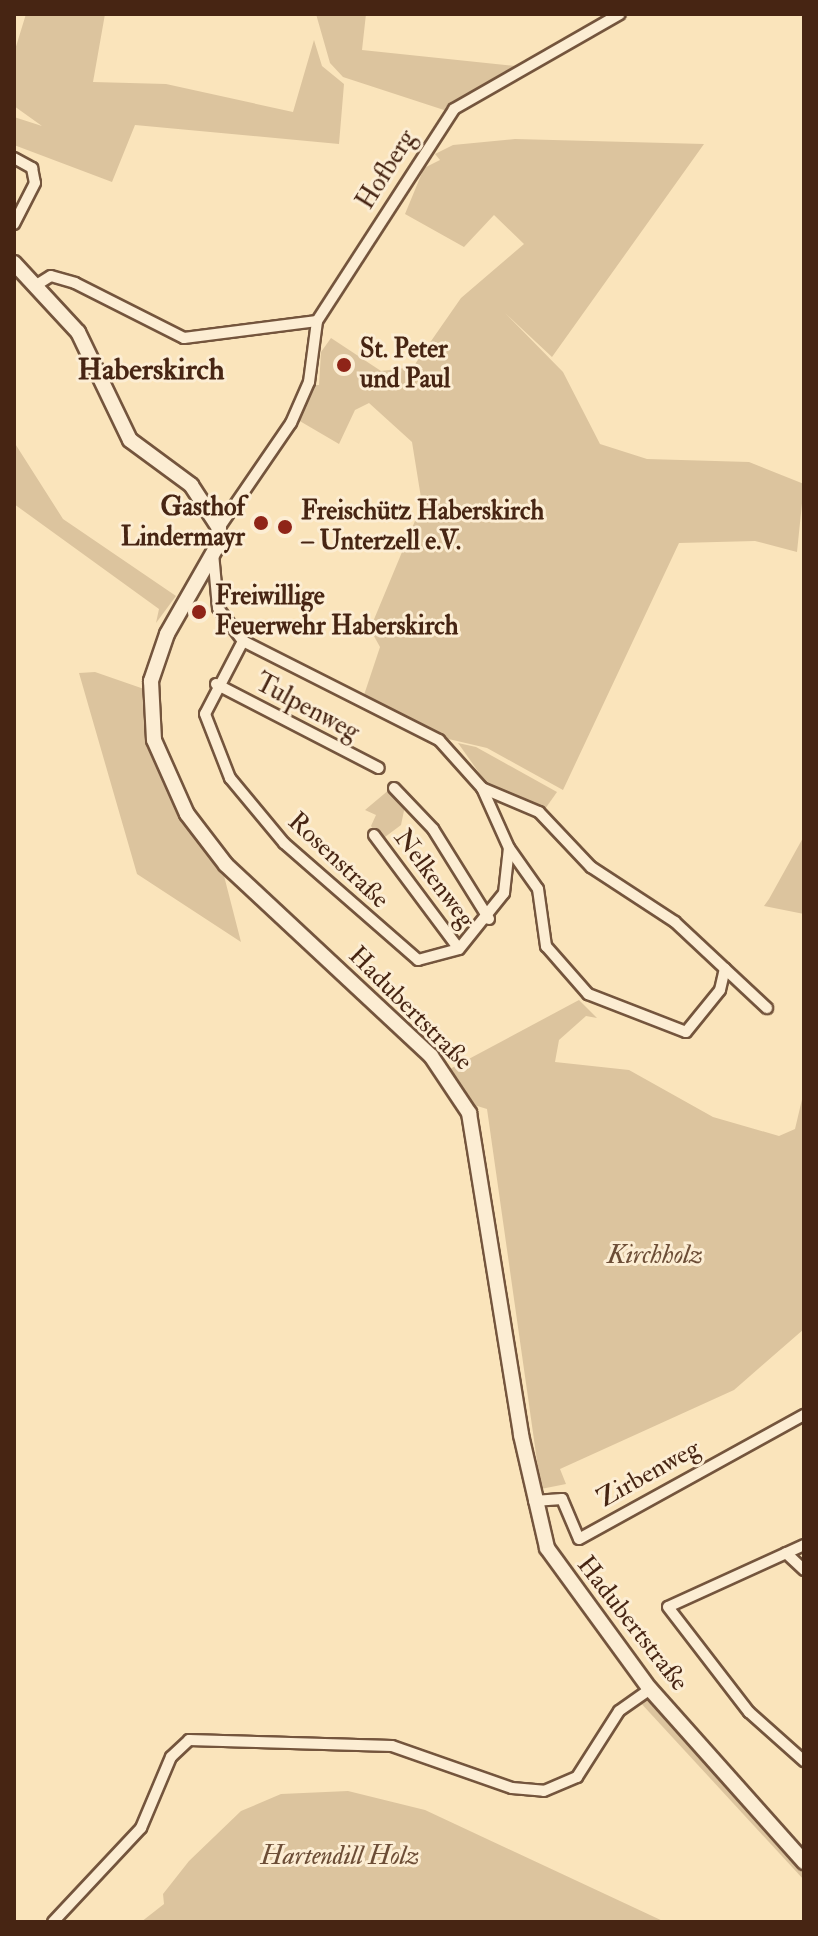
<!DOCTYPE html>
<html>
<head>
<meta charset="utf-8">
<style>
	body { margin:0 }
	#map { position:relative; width:818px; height:1936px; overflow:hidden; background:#fae4bb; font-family:"IM FELL Double Pica",serif }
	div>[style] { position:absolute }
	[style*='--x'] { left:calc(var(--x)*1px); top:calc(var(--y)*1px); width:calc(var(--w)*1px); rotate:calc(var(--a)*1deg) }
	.green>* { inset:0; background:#dcc49e }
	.roads { filter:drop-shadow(2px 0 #74553d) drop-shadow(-2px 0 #74553d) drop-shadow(0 2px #74553d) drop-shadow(0 -2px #74553d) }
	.street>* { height:10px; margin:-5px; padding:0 5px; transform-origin:5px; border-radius:5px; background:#fcedd3 }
	.secondary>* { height:14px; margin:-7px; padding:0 7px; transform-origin:7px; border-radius:7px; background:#fcedd3 }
	.dots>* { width:22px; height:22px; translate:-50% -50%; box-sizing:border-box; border:4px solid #fcedd3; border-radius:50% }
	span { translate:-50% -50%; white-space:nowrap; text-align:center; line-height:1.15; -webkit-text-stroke:6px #fcedd3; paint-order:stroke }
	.street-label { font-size:26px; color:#472513 }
	.poi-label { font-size:26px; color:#472513; font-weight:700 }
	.left { translate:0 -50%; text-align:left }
	.right { translate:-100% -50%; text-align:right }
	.park-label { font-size:26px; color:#6c4d36; font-style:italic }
	.quarter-label { font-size:30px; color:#472513; font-weight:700 }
	.frame { position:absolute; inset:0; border:16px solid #472513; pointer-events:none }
</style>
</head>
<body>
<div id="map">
	<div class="green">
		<div style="clip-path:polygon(26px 14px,105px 14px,93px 82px,166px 84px,293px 112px,314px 40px,322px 66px,344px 84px,339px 144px,135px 125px,112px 182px,14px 145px,14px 117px,42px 126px,14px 106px,14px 53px)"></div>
		<div style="clip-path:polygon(316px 14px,366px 14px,362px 50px,516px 66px,444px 110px,343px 77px,330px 63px)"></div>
		<div style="clip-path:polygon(515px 139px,704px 144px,552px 357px,505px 313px,563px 372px,600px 444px,647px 459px,749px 462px,804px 484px,797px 552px,755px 541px,679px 543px,563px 790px,487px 748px,440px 737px,363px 698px,380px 647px,370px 629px,422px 504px,412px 442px,369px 403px,355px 410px,339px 444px,298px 420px,313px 385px,319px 385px,321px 352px,331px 338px,381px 371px,413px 367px,461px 298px,524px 244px,494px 215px,464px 247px,405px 214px,424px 168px,440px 160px,435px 154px,453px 145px)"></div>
		<div style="clip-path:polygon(14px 442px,63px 519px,176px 596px,156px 623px,159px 609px,14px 504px)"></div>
		<div style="clip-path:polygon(95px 672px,144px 689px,152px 743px,222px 868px,241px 942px,137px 874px,79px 673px)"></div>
		<div style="clip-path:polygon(458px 743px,476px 747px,557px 792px,545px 809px,487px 784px)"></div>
		<div style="clip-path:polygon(390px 789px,406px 801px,401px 825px,381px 840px,371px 826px,376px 815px,365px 810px)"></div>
		<div style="clip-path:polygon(804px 836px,804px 914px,764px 906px,769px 899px)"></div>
		<div style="clip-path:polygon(579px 1000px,597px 1018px,586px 1016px,559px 1040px,555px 1062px,629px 1070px,713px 1117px,779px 1136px,795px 1129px,804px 1091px,804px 1329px,734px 1390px,560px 1469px,566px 1484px,541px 1489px,487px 1109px,474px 1105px,450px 1069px)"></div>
		<div style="clip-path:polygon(647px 1699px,804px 1869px,804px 1880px,638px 1700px)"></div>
		<div style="clip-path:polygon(348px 1791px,425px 1810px,665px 1922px,141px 1922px,164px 1904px,163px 1894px,189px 1861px,241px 1811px,281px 1794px)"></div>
	</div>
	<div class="roads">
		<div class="street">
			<div style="--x:14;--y:158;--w:21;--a:29"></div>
			<div style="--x:32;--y:168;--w:15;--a:79"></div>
			<div style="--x:35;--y:183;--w:46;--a:117.1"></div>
			<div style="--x:38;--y:284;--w:15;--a:-32"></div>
			<div style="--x:51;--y:276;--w:25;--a:16"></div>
			<div style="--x:75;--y:283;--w:122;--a:26.8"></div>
			<div style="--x:184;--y:338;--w:134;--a:-7.3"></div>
			<div style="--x:317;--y:321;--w:252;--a:-57.1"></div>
			<div style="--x:454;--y:109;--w:191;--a:-29.8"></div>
			<div style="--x:219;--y:528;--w:127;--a:-55.6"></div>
			<div style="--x:291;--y:423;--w:45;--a:-66.3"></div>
			<div style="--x:309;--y:382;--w:62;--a:-82.5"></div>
			<div style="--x:213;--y:553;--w:55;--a:84.8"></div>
			<div style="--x:218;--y:608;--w:41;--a:52.9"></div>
			<div style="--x:243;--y:641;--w:220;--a:26.8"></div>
			<div style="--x:439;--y:740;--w:64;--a:48.1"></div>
			<div style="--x:482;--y:788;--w:62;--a:22.8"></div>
			<div style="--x:539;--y:812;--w:76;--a:46.6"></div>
			<div style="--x:591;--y:867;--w:100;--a:33.2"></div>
			<div style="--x:675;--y:922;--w:126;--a:43.1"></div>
			<div style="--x:243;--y:641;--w:82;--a:117.5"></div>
			<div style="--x:205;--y:714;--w:69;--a:68.7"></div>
			<div style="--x:230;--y:778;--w:85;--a:50.3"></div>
			<div style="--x:284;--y:843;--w:178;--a:41.1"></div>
			<div style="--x:418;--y:960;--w:42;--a:-15"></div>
			<div style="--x:459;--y:949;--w:72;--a:-51.2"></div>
			<div style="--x:504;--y:893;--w:45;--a:-83.7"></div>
			<div style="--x:509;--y:848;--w:66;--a:-114.2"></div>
			<div style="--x:216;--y:684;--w:183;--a:27.3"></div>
			<div style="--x:394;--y:788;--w:57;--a:46.4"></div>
			<div style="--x:433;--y:829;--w:106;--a:58.1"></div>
			<div style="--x:374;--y:835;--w:142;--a:53.3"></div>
			<div style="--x:509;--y:848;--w:50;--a:54.7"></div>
			<div style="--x:538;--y:889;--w:58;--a:82"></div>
			<div style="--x:546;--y:946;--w:64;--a:48.8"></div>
			<div style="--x:588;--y:994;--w:105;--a:21.2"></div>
			<div style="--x:686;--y:1032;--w:54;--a:-51"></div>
			<div style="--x:720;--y:990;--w:22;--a:-77"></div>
			<div style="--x:534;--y:1501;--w:28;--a:-4"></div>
			<div style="--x:562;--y:1499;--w:43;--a:67"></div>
			<div style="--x:579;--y:1539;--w:257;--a:-28.9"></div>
			<div style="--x:804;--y:1545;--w:149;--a:155.5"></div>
			<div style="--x:668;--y:1607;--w:133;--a:52.4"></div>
			<div style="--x:749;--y:1712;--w:74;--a:41.7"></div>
			<div style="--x:786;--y:1553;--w:25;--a:43"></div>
			<div style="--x:53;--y:1922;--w:129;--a:-46.9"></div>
			<div style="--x:141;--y:1828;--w:77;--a:-67.1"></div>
			<div style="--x:171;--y:1757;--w:25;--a:-43"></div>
			<div style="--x:189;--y:1740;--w:203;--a:1.7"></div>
			<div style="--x:392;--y:1746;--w:127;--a:19.3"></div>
			<div style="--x:512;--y:1788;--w:32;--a:5"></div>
			<div style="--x:544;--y:1791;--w:36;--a:-23"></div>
			<div style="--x:577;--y:1777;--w:78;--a:-57.5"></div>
			<div style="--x:619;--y:1711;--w:38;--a:-35"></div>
		</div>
		<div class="secondary">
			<div style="--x:14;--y:263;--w:94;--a:47.2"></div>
			<div style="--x:78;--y:332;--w:120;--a:64.3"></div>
			<div style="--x:130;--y:440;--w:76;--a:36.4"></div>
			<div style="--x:191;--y:485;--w:51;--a:56.9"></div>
			<div style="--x:219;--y:528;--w:20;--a:99"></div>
			<div style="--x:216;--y:548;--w:99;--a:119.7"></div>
			<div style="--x:167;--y:634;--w:50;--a:108.8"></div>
			<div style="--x:151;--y:681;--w:59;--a:87.1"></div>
			<div style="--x:154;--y:740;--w:81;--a:66"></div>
			<div style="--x:187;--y:814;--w:64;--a:52.6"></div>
			<div style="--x:226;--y:865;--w:280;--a:43"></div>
			<div style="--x:431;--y:1056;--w:69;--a:56.3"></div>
			<div style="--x:469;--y:1113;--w:326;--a:80.8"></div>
			<div style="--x:521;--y:1435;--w:116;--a:77"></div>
			<div style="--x:547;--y:1548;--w:175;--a:53.9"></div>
			<div style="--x:650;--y:1689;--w:232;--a:48.3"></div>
		</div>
	</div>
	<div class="dots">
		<div style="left:344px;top:365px;background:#8f2418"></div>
		<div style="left:261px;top:523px;background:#8f2418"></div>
		<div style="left:285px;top:527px;background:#8f2418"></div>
		<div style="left:199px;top:612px;background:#8f2418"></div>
	</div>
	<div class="street-label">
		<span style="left:387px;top:170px;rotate:-58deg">Hofberg</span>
		<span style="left:307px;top:708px;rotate:28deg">Tulpenweg</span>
		<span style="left:338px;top:861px;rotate:43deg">Rosenstraße</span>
		<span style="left:434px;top:879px;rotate:53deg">Nelkenweg</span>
		<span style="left:410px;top:1009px;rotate:45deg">Hadubertstraße</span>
		<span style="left:649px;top:1474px;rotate:-29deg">Zirbenweg</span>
		<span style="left:632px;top:1624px;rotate:52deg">Hadubertstraße</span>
	</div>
	<div class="poi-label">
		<span class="left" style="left:360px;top:365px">St. Peter<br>und Paul</span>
		<span class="right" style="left:245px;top:523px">Gasthof<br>Lindermayr</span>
		<span class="left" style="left:301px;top:527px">Freischütz Haberskirch<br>– Unterzell e.V.</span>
		<span class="left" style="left:215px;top:612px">Freiwillige<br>Feuerwehr Haberskirch</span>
	</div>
	<div class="park-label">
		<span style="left:655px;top:1256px">Kirchholz</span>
		<span style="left:340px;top:1857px">Hartendill Holz</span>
	</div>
	<div class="quarter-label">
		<span style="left:151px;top:370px">Haberskirch</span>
	</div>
	<div class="frame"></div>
</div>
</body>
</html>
